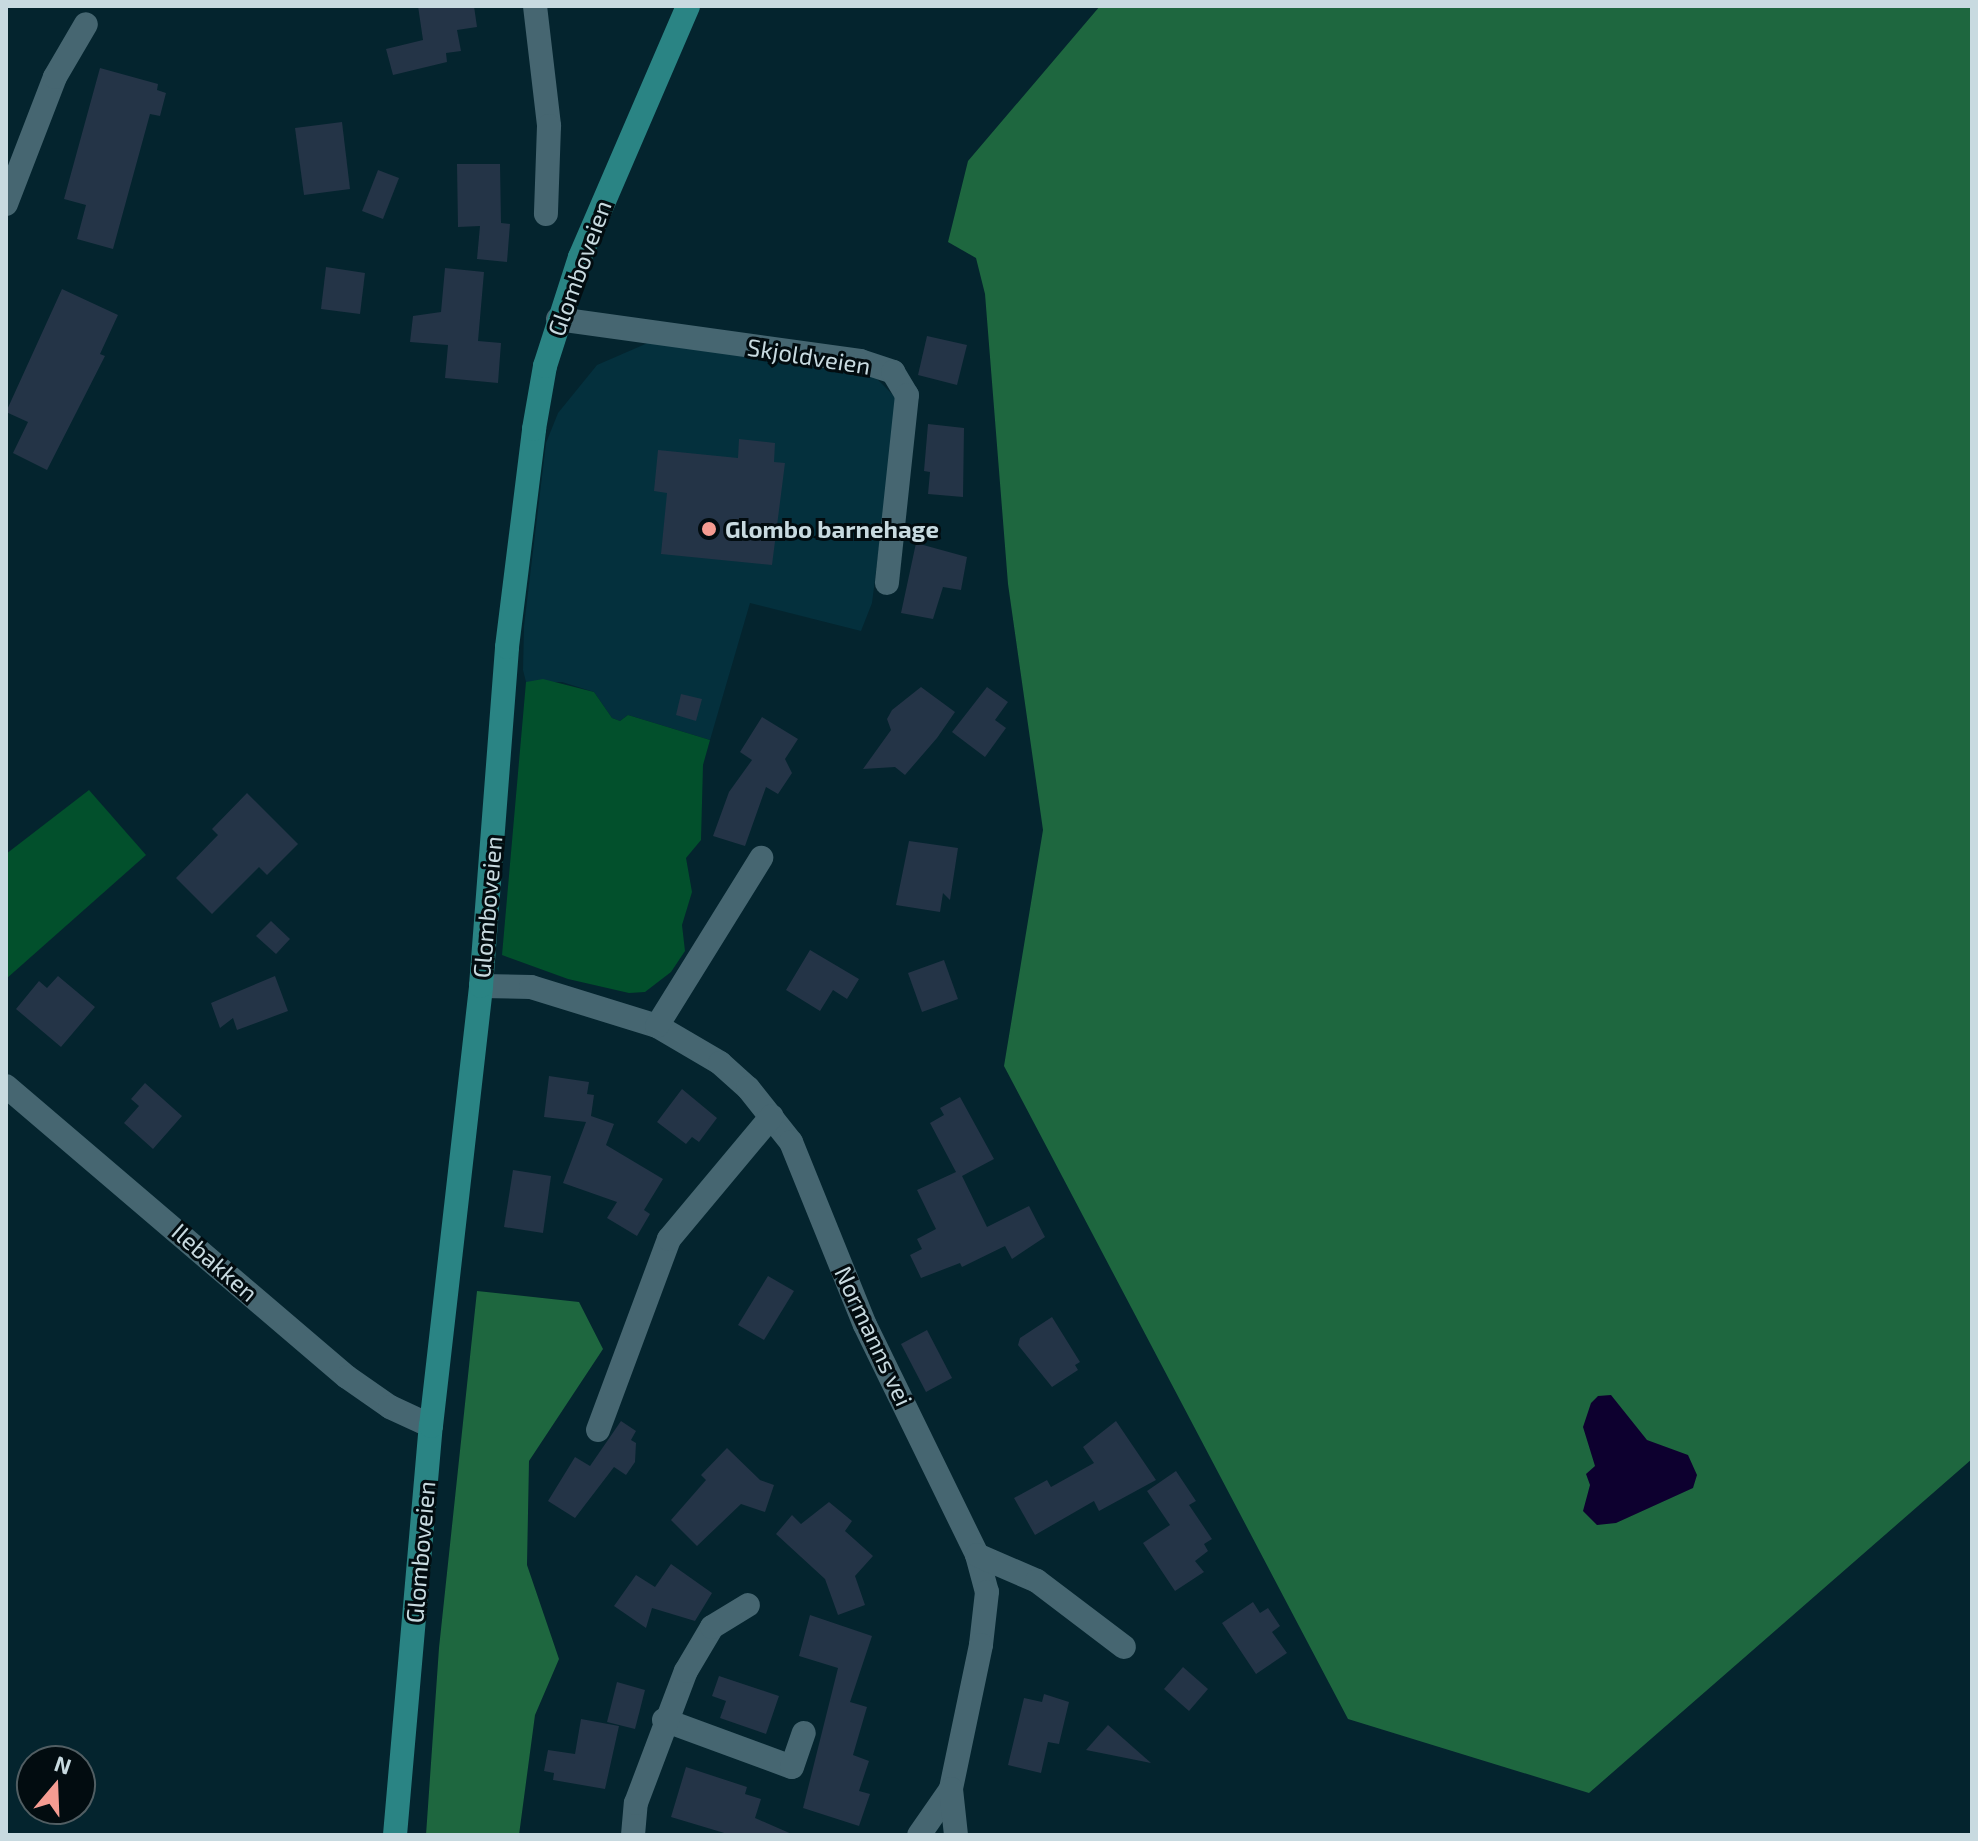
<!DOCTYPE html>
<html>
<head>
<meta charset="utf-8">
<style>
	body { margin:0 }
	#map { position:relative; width:1978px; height:1841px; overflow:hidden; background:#04242e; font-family:"Exo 2",sans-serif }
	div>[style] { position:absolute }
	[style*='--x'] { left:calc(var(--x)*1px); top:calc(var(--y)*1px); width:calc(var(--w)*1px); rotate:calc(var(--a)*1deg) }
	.built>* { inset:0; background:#04303d }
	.green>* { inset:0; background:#02502c }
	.forest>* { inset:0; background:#1e673f }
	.water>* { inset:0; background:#0d002f }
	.building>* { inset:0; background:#243447 }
	.minor>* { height:24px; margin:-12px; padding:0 12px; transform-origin:12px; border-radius:12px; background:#466671 }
	.major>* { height:24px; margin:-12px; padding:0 12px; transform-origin:12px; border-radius:12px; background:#2a8484 }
	.dots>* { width:22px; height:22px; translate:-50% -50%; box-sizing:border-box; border:4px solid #020c10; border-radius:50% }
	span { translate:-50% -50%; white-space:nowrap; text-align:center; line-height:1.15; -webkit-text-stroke:6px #020c10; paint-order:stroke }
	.street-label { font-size:24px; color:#c8dae0 }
	.poi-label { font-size:24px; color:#c8dae0; font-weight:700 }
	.left { translate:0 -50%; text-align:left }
	.frame { position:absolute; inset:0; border:8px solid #c8dae0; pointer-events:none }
	.north { position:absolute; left:16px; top:1745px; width:80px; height:80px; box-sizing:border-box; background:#020c10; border:2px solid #515e63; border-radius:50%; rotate:19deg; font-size:22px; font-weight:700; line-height:32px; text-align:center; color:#c8dae0 }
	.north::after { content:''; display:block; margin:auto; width:28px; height:36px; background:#f59c92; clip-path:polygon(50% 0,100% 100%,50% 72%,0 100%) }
</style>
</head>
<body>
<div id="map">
	<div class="built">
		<div style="clip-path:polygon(650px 342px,840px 367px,876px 378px,898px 400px,872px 603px,861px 631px,750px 603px,710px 740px,628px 715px,620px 721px,612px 718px,594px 692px,562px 682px,526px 682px,523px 670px,524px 626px,546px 443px,558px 413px,597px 365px)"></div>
	</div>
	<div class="green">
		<div style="clip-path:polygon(543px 679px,594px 692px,612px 718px,620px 721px,628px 715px,710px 740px,703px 765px,701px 840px,686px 858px,692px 892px,682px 925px,685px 951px,671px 972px,645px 992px,629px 993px,568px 979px,502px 955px,526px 682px)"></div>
		<div style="clip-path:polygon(89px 790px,146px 855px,6px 979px,6px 854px)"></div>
	</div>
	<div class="forest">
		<div style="clip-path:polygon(1100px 6px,1972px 6px,1972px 1459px,1589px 1793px,1348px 1719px,1004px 1066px,1043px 830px,1008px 584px,985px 294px,976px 258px,948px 242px,968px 161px)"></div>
		<div style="clip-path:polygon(477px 1291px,579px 1302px,603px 1349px,529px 1461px,527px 1565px,559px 1659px,535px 1715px,519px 1835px,426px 1835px,439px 1648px)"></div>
	</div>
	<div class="water">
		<div style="clip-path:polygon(1611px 1395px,1647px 1440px,1688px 1455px,1697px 1475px,1693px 1488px,1616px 1523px,1597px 1525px,1583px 1511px,1590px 1485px,1586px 1474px,1595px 1466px,1583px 1427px,1591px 1403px,1598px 1396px)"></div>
	</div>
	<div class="building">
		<div style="clip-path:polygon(418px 6px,474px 6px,477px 27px,457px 30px,461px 51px,446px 53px,447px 62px,393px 75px,386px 49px,423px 40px)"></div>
		<div style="clip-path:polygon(100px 68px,158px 84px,157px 90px,166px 93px,160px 116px,150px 114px,113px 249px,77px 239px,86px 205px,64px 199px)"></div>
		<div style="clip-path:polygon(342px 122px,350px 189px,304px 195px,295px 128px)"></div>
		<div style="clip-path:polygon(457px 164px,500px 164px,501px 223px,510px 224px,507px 262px,477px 259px,480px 226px,458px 227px)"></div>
		<div style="clip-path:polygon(378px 170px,399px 178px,383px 219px,362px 211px)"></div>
		<div style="clip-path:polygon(326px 267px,365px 273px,360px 314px,321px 309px)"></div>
		<div style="clip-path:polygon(445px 268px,484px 272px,478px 341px,501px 343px,498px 383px,445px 378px,448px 345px,410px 342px,413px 316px,441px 312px)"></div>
		<div style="clip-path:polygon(62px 289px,118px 315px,100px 354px,105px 356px,47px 470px,13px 453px,28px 422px,6px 412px)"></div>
		<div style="clip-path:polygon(927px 336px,967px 345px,957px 385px,918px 375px)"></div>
		<div style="clip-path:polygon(928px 424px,964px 428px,963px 497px,928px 494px,930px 472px,924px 471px)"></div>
		<div style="clip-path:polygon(739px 439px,775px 443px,774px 462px,785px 463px,772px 565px,661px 554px,667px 493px,654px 491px,658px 450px,738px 458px)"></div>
		<div style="clip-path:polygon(916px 543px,967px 557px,961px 590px,943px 587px,933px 619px,901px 613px)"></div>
		<div style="clip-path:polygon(921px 687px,955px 712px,937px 738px,905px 775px,895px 767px,863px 769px,891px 730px,887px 719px,892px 710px)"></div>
		<div style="clip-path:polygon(987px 687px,1008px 702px,995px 720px,1006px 728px,985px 757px,952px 732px)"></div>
		<div style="clip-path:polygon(681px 694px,702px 699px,696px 721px,676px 715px)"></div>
		<div style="clip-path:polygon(762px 717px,798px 739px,785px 759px,792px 773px,778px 794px,766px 787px,745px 846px,713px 836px,729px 792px,752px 760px,740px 752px)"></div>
		<div style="clip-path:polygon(247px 793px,298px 844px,267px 875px,259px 867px,212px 914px,176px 878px,218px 835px,212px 829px)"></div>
		<div style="clip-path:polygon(909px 841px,958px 848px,950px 900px,943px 893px,940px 912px,896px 905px)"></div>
		<div style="clip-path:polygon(271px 921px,290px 939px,276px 954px,256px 936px)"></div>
		<div style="clip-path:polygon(810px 950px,859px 979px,847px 999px,833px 990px,820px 1011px,786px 990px)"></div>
		<div style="clip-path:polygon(944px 960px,958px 999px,922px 1012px,908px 973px)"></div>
		<div style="clip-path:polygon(58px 976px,95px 1007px,61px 1047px,16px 1009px,39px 981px,47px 988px)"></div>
		<div style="clip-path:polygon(275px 976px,288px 1011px,237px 1030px,233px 1018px,220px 1028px,211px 1003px)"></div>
		<div style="clip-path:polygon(549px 1076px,589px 1082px,587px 1094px,594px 1095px,591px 1116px,614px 1124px,606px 1145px,663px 1179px,644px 1210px,650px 1214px,637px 1236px,607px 1218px,617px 1202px,563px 1183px,586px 1122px,544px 1117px)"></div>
		<div style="clip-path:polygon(145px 1083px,182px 1116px,153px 1149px,124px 1123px,139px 1106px,131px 1099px)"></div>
		<div style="clip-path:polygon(682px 1089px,717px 1118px,699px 1142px,692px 1137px,686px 1144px,657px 1122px)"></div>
		<div style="clip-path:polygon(960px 1097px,994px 1159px,962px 1176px,987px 1227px,1029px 1206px,1045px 1237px,1012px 1259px,1005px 1246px,962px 1267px,960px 1263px,921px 1278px,910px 1255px,922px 1249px,917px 1239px,936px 1229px,917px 1190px,956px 1172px,930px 1123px,944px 1115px,940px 1108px)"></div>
		<div style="clip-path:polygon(513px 1170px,551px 1176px,543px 1233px,504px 1227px)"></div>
		<div style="clip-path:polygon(768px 1276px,794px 1291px,764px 1340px,738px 1325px)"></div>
		<div style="clip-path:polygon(1052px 1317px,1080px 1362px,1075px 1365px,1078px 1370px,1052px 1387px,1018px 1345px,1020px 1338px)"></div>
		<div style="clip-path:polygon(927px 1330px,952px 1378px,926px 1392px,901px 1344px)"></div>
		<div style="clip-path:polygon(621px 1421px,636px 1431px,631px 1440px,636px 1443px,635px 1462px,626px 1475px,614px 1467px,575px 1518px,548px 1501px,575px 1457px,590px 1466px)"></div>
		<div style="clip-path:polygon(1116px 1421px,1156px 1480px,1099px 1511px,1094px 1501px,1035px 1535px,1014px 1498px,1047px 1480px,1051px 1487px,1094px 1463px,1083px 1447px)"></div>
		<div style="clip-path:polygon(727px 1448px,760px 1480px,774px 1485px,765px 1512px,741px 1504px,697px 1546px,671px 1520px,706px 1480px,701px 1475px)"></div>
		<div style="clip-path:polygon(1176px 1471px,1196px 1501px,1189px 1505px,1212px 1539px,1204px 1544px,1208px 1551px,1195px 1561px,1204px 1572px,1175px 1591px,1143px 1543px,1170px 1525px,1147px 1491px)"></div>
		<div style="clip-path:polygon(829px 1502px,852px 1521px,845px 1531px,873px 1556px,855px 1576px,865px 1605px,838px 1615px,825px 1579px,776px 1534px,792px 1515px,801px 1524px)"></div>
		<div style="clip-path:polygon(671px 1564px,712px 1593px,695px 1621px,652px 1608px,646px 1628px,614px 1606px,636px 1575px,655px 1587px)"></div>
		<div style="clip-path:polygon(1253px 1602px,1260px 1613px,1268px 1608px,1280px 1626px,1272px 1632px,1287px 1653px,1256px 1674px,1222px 1623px)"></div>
		<div style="clip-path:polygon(810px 1615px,872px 1636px,850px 1702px,867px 1707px,853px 1755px,869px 1761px,859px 1791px,870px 1794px,859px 1826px,803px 1808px,838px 1668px,799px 1656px)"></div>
		<div style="clip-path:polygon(1183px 1667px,1208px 1689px,1189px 1711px,1164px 1689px)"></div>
		<div style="clip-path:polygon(719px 1676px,779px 1696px,766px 1734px,720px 1718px,726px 1701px,712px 1696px)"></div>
		<div style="clip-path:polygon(617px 1682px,645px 1690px,635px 1729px,607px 1722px)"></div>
		<div style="clip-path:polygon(1044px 1694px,1069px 1702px,1059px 1744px,1048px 1742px,1041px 1773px,1008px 1765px,1024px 1698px,1042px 1702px)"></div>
		<div style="clip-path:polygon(581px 1719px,619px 1726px,605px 1789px,553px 1780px,554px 1773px,544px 1771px,548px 1750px,575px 1754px)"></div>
		<div style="clip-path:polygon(1108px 1725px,1151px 1763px,1086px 1750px)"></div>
		<div style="clip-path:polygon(686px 1767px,747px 1787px,745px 1794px,761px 1799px,755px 1818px,794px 1835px,731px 1835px,671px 1817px)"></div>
	</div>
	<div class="minor">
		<div style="--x:535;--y:6;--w:121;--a:83.3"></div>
		<div style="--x:549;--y:126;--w:88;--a:92"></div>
		<div style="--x:6;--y:204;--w:136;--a:-68.9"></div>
		<div style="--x:55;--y:77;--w:61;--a:-59.7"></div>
		<div style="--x:558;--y:319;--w:305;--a:7.9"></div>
		<div style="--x:860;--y:361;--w:35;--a:18"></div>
		<div style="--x:893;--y:372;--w:27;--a:59"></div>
		<div style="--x:907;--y:395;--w:189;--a:96.1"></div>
		<div style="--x:481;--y:986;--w:50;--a:1.1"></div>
		<div style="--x:531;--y:987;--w:132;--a:17.2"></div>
		<div style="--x:657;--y:1026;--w:73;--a:30.4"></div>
		<div style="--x:720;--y:1063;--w:38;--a:42"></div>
		<div style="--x:748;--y:1088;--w:69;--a:51.5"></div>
		<div style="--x:791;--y:1142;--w:197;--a:68"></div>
		<div style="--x:865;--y:1325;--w:256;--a:64"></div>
		<div style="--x:977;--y:1555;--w:38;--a:75"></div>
		<div style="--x:987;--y:1592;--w:53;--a:96.5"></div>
		<div style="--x:981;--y:1645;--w:147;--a:101.8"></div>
		<div style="--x:951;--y:1789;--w:56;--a:124.8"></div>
		<div style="--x:657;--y:1026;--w:198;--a:-58.2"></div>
		<div style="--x:6;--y:1086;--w:448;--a:40.5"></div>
		<div style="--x:347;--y:1377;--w:52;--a:34.9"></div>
		<div style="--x:390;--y:1407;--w:45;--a:24.9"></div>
		<div style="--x:598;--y:1430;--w:204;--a:-69.6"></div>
		<div style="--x:669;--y:1239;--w:160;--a:-50.1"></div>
		<div style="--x:977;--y:1555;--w:65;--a:23.4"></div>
		<div style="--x:1037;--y:1581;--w:109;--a:37.2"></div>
		<div style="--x:664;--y:1720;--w:136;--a:20.2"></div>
		<div style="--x:792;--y:1767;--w:36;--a:-71"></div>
		<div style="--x:951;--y:1789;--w:46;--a:83.8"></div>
		<div style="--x:633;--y:1835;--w:32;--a:-85"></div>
		<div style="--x:636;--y:1803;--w:141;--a:-69.3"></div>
		<div style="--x:686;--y:1671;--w:51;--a:-59.4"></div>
		<div style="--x:712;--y:1627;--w:42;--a:-31.4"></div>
	</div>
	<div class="major">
		<div style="--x:395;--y:1835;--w:411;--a:-85"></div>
		<div style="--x:431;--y:1426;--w:443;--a:-83.5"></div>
		<div style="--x:481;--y:986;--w:340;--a:-85.6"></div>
		<div style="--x:507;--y:647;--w:220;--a:-82.9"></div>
		<div style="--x:534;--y:429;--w:64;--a:-80.1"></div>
		<div style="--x:545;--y:366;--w:114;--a:-72.2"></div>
		<div style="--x:580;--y:257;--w:273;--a:-66.7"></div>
	</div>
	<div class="dots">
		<div style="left:709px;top:529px;background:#f59c92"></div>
	</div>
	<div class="street-label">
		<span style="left:579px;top:268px;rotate:-70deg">Glomboveien</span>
		<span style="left:809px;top:356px;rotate:9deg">Skjoldveien</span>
		<span style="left:487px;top:907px;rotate:-85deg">Glomboveien</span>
		<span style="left:215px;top:1262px;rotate:41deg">Ilebakken</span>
		<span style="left:874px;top:1336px;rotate:65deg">Normanns vei</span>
		<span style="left:420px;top:1552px;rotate:-85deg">Glomboveien</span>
	</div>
	<div class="poi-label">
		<span class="left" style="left:725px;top:529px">Glombo barnehage</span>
	</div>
	<div class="frame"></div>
	<div class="north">N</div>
</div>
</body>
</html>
